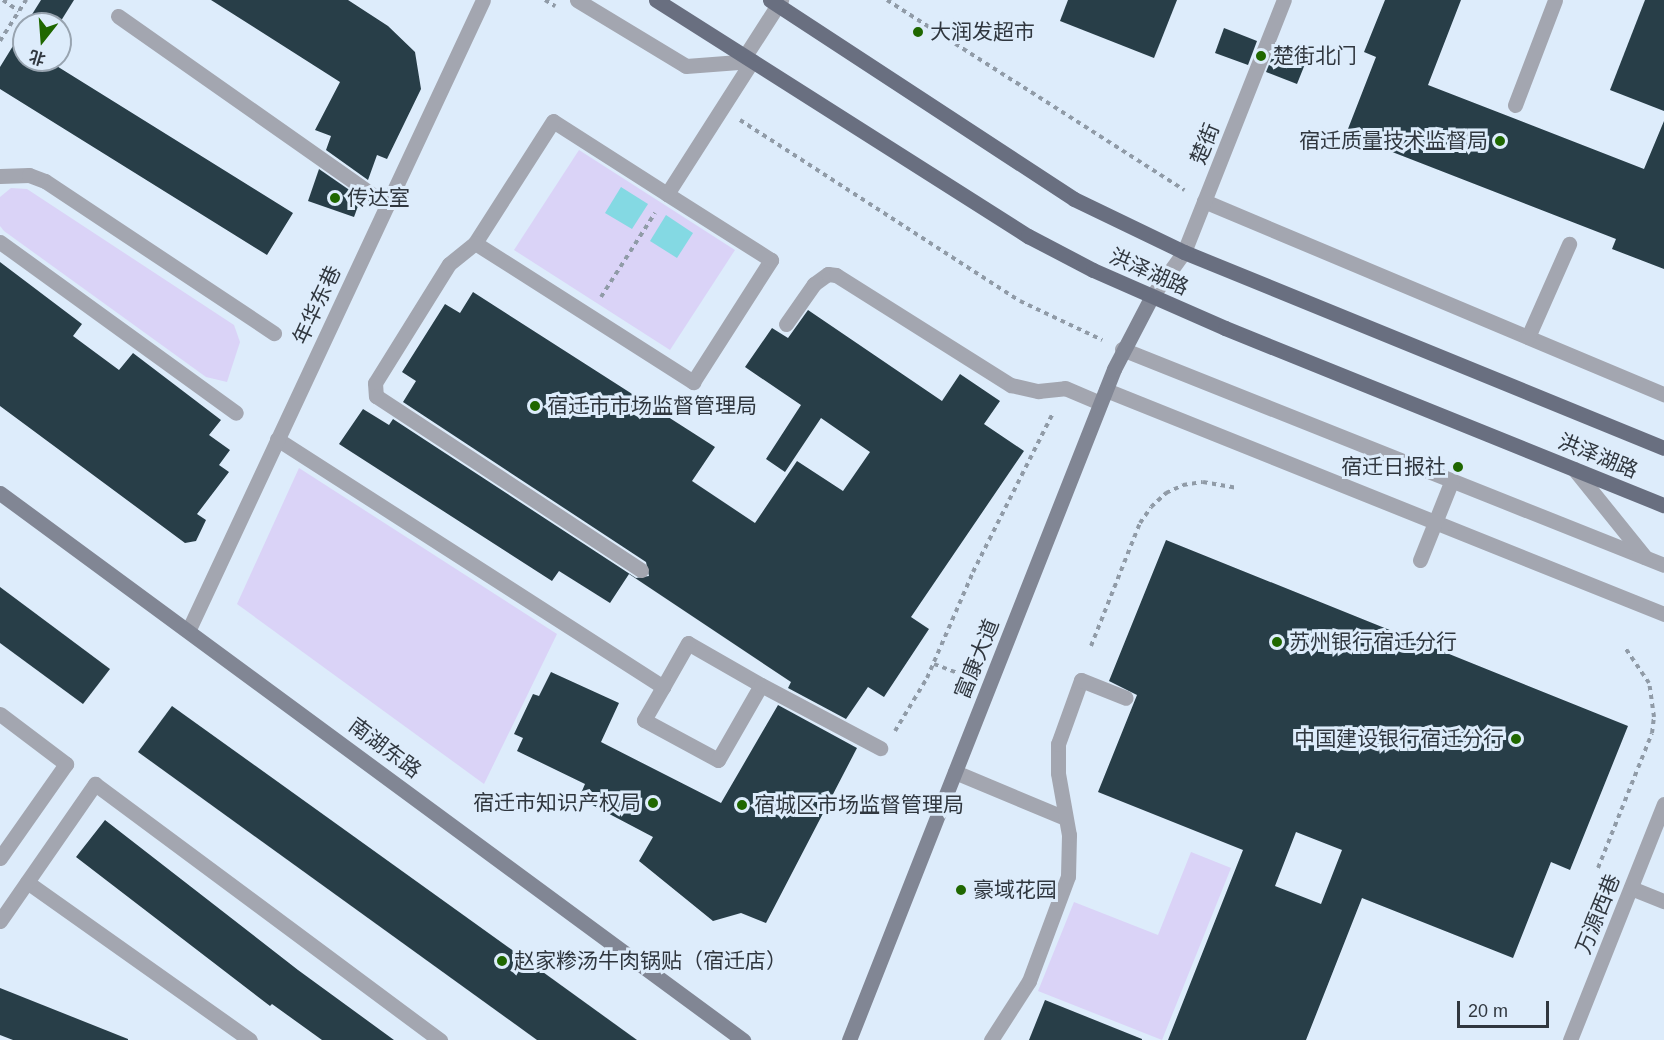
<!DOCTYPE html>
<html>
<head>
<meta charset="utf-8">
<style>
	body { margin:0 }
	#map { position:relative; width:1664px; height:1040px; overflow:hidden; background:#ddecfb; font-family:Helvetica,"Noto Sans SC",sans-serif }
	div>[style] { position:absolute }
	[style*='--x'] { left:calc(var(--x)*1px); top:calc(var(--y)*1px); width:calc(var(--w)*1px); rotate:calc(var(--a)*1deg) }
	.green>* { inset:0; background:#dad3f7 }
	.water>* { inset:0; background:#84d9e3 }
	.building>* { inset:0; background:#283e48 }
	.path>* { height:4px; margin-top:-2px; transform-origin:0; background:repeating-linear-gradient(90deg,#909ba7 0 4.5px,transparent 0 9px) }
	.lane>* { height:15px; margin:-7.5px; padding:0 7.5px; transform-origin:7.5px; border-radius:7.5px; background:#a3a6b0 }
	.street>* { height:15px; margin:-7.5px; padding:0 7.5px; transform-origin:7.5px; border-radius:7.5px; background:#a3a6b0 }
	.secondary>* { height:15px; margin:-7.5px; padding:0 7.5px; transform-origin:7.5px; border-radius:7.5px; background:#818694 }
	.primary>* { height:15px; margin:-7.5px; padding:0 7.5px; transform-origin:7.5px; border-radius:7.5px; background:#696f80 }
	.dots>* { width:16px; height:16px; translate:-50% -50%; box-sizing:border-box; border:3px solid #ddecfb; border-radius:50% }
	span { translate:-50% -50%; white-space:nowrap; text-align:center; line-height:1.15; -webkit-text-stroke:6px #ddecfb; paint-order:stroke }
	.poi-label { font-size:21px; color:#30373f }
	.left { translate:0 -50%; text-align:left }
	.right { translate:-100% -50%; text-align:right }
	.street-label { font-size:21px; color:#30373f }
	.north { position:absolute; left:12px; top:12px; width:60px; height:60px; box-sizing:border-box; background:#ddecfb; border:2px solid #98a4b0; border-radius:50%; rotate:197deg; font-size:16px; font-weight:700; line-height:24px; text-align:center; color:#30373f }
	.north::after { content:''; display:block; margin:auto; width:21px; height:27px; background:#1f6700; clip-path:polygon(50% 0,100% 100%,50% 72%,0 100%) }
	.scale { position:absolute; left:1457px; top:1001px; width:92px; height:27px; box-sizing:border-box; border:3px solid #30373f; border-top:0; padding-left:8px; font-size:18px; line-height:21px; white-space:nowrap; color:#30373f; -webkit-text-stroke:4px #ddecfb; paint-order:stroke }
</style>
</head>
<body>
<div id="map">
	<div class="green">
		<div style="clip-path:polygon(579px 150px,735px 250px,670px 350px,514px 250px)"></div>
		<div style="clip-path:polygon(11px 188px,27px 189px,234px 325px,240px 342px,227px 382px,206px 377px,4px 231px,0 226px,0 197px)"></div>
		<div style="clip-path:polygon(299px 468px,557px 634px,484px 784px,237px 604px)"></div>
		<div style="clip-path:polygon(1191px 852px,1231px 868px,1162px 1040px,1038px 991px,1074px 902px,1158px 935px)"></div>
	</div>
	<div class="water">
		<div style="clip-path:polygon(621px 187px,648px 204px,632px 229px,605px 213px)"></div>
		<div style="clip-path:polygon(666px 215px,693px 233px,677px 258px,650px 241px)"></div>
	</div>
	<div class="building">
		<div style="clip-path:polygon(41px 0,74px 0,59px 24px,26px 24px)"></div>
		<div style="clip-path:polygon(211px 0,348px 0,388px 26px,415px 52px,421px 89px,387px 159px,377px 155px,368px 180px,326px 150px,331px 136px,315px 130px,340px 82px)"></div>
		<div style="clip-path:polygon(1068px 0,1177px 0,1154px 58px,1060px 21px)"></div>
		<div style="clip-path:polygon(1385px 0,1461px 0,1428px 85px,1644px 169px,1664px 121px,1664px 269px,1612px 249px,1616px 239px,1346px 134px,1376px 57px,1364px 52px)"></div>
		<div style="clip-path:polygon(1645px 0,1664px 0,1664px 111px,1610px 90px)"></div>
		<div style="clip-path:polygon(24px 28px,24px 60px,47px 60px,293px 213px,267px 255px,0 89px,0 67px)"></div>
		<div style="clip-path:polygon(1224px 28px,1257px 41px,1248px 65px,1215px 53px)"></div>
		<div style="clip-path:polygon(1276px 48px,1307px 59px,1297px 84px,1266px 72px)"></div>
		<div style="clip-path:polygon(319px 169px,361px 198px,354px 217px,308px 201px)"></div>
		<div style="clip-path:polygon(0 262px,82px 324px,73px 336px,119px 370px,133px 353px,221px 420px,209px 435px,230px 450px,219px 465px,229px 472px,197px 514px,206px 520px,196px 541px,185px 543px,0 406px)"></div>
		<div style="clip-path:polygon(473px 292px,715px 447px,692px 481px,755px 523px,797px 461px,843px 491px,870px 452px,821px 418px,785px 472px,766px 459px,801px 405px,745px 367px,772px 328px,788px 338px,808px 310px,942px 401px,960px 374px,1000px 401px,984px 424px,1024px 451px,911px 617px,929px 629px,884px 697px,868px 687px,846px 719px,788px 688px,791px 682px,629px 574px,610px 603px,559px 571px,552px 581px,339px 444px,363px 409px,389px 425px,393px 419px,636px 578px,649px 576px,646px 562px,403px 402px,416px 381px,402px 372px,445px 304px,460px 313px)"></div>
		<div style="clip-path:polygon(evenodd,1166px 540px,1628px 726px,1570px 870px,1551px 862px,1513px 958px,1362px 898px,1306px 1040px,1168px 1040px,1243px 850px,1098px 792px,1137px 695px,1109px 681px,1166px 540px,1296px 832px,1342px 850px,1321px 904px,1275px 886px,1296px 832px)"></div>
		<div style="clip-path:polygon(0 587px,110px 669px,83px 704px,0 643px)"></div>
		<div style="clip-path:polygon(551px 672px,619px 703px,601px 742px,721px 803px,778px 705px,857px 748px,766px 923px,741px 913px,713px 921px,639px 861px,653px 837px,579px 798px,585px 784px,517px 751px,523px 738px,514px 734px,533px 694px,539px 696px)"></div>
		<div style="clip-path:polygon(172px 706px,529px 962px,637px 1040px,537px 1040px,138px 752px)"></div>
		<div style="clip-path:polygon(105px 820px,298px 970px,394px 1040px,322px 1040px,272px 1004px,270px 1006px,76px 857px)"></div>
		<div style="clip-path:polygon(0 988px,128px 1039px,128px 1040px,13px 1040px,0 1035px)"></div>
		<div style="clip-path:polygon(1045px 1000px,1142px 1039px,1142px 1040px,1029px 1040px)"></div>
	</div>
	<div class="path">
		<div style="--x:3;--y:0;--w:19;--a:35"></div>
		<div style="--x:545;--y:0;--w:12;--a:31"></div>
		<div style="--x:887;--y:0;--w:353;--a:32.6"></div>
		<div style="--x:0;--y:41;--w:49;--a:-57.6"></div>
		<div style="--x:740;--y:120;--w:333;--a:32.9"></div>
		<div style="--x:1020;--y:301;--w:91;--a:25.4"></div>
		<div style="--x:601;--y:297;--w:100;--a:-57.3"></div>
		<div style="--x:1091;--y:646;--w:132;--a:-68.3"></div>
		<div style="--x:1140;--y:523;--w:19;--a:-55"></div>
		<div style="--x:1151;--y:507;--w:21;--a:-43"></div>
		<div style="--x:1166;--y:493;--w:19;--a:-25"></div>
		<div style="--x:1183;--y:485;--w:20;--a:-9"></div>
		<div style="--x:1203;--y:482;--w:35;--a:10"></div>
		<div style="--x:934;--y:664;--w:39;--a:21"></div>
		<div style="--x:895;--y:731;--w:62;--a:-58.9"></div>
		<div style="--x:927;--y:678;--w:116;--a:-66.5"></div>
		<div style="--x:973;--y:572;--w:178;--a:-63.3"></div>
		<div style="--x:1598;--y:868;--w:145;--a:-68.2"></div>
		<div style="--x:1652;--y:733;--w:16;--a:-83"></div>
		<div style="--x:1654;--y:717;--w:34;--a:-98"></div>
		<div style="--x:1649;--y:683;--w:41;--a:-124.1"></div>
	</div>
	<div class="lane">
		<div style="--x:577;--y:0;--w:127;--a:31.2"></div>
		<div style="--x:686;--y:66;--w:66;--a:-4.3"></div>
		<div style="--x:118;--y:16;--w:329;--a:35.1"></div>
		<div style="--x:745;--y:56;--w:67;--a:-57.3"></div>
		<div style="--x:1515;--y:105;--w:112;--a:-69.1"></div>
		<div style="--x:0;--y:176;--w:29;--a:-2"></div>
		<div style="--x:29;--y:175;--w:17;--a:21"></div>
		<div style="--x:45;--y:181;--w:275;--a:33.6"></div>
		<div style="--x:667;--y:194;--w:135;--a:-147.4"></div>
		<div style="--x:553;--y:121;--w:145;--a:122.6"></div>
		<div style="--x:475;--y:243;--w:259;--a:32.5"></div>
		<div style="--x:693;--y:382;--w:145;--a:-57.4"></div>
		<div style="--x:771;--y:260;--w:123;--a:-147.6"></div>
		<div style="--x:667;--y:194;--w:158;--a:-57.4"></div>
		<div style="--x:1204;--y:201;--w:499;--a:22.8"></div>
		<div style="--x:0;--y:242;--w:291;--a:35.9"></div>
		<div style="--x:475;--y:243;--w:33;--a:141"></div>
		<div style="--x:449;--y:264;--w:140;--a:121.9"></div>
		<div style="--x:375;--y:383;--w:13;--a:86"></div>
		<div style="--x:376;--y:396;--w:317;--a:33.3"></div>
		<div style="--x:786;--y:324;--w:49;--a:-55"></div>
		<div style="--x:814;--y:284;--w:17;--a:-36"></div>
		<div style="--x:828;--y:274;--w:8;--a:7"></div>
		<div style="--x:836;--y:275;--w:207;--a:32.2"></div>
		<div style="--x:1011;--y:385;--w:28;--a:13"></div>
		<div style="--x:1038;--y:391;--w:27;--a:-6"></div>
		<div style="--x:1065;--y:388;--w:38;--a:23"></div>
		<div style="--x:1528;--y:337;--w:102;--a:-66.2"></div>
		<div style="--x:1122;--y:349;--w:583;--a:21.73"></div>
		<div style="--x:1106;--y:390;--w:601;--a:21.87"></div>
		<div style="--x:277;--y:439;--w:459;--a:32.7"></div>
		<div style="--x:663;--y:687;--w:38;--a:120"></div>
		<div style="--x:644;--y:720;--w:84;--a:28.4"></div>
		<div style="--x:718;--y:760;--w:86;--a:-60.2"></div>
		<div style="--x:761;--y:685;--w:84;--a:-150.1"></div>
		<div style="--x:688;--y:643;--w:51;--a:119.6"></div>
		<div style="--x:1574;--y:469;--w:113;--a:51.1"></div>
		<div style="--x:1420;--y:560;--w:86;--a:-68.2"></div>
		<div style="--x:761;--y:685;--w:135;--a:27.9"></div>
		<div style="--x:0;--y:714;--w:83;--a:37.1"></div>
		<div style="--x:66;--y:764;--w:115;--a:125.1"></div>
		<div style="--x:955;--y:772;--w:119;--a:22.7"></div>
		<div style="--x:27;--y:882;--w:273;--a:35.3"></div>
		<div style="--x:1631;--y:888;--w:35;--a:22"></div>
		<div style="--x:0;--y:921;--w:167;--a:-55.3"></div>
		<div style="--x:95;--y:784;--w:430;--a:36.6"></div>
		<div style="--x:991;--y:1040;--w:70;--a:-57.2"></div>
		<div style="--x:1029;--y:981;--w:112;--a:-69.6"></div>
		<div style="--x:1068;--y:876;--w:41;--a:-88.6"></div>
		<div style="--x:1069;--y:835;--w:63;--a:-100.1"></div>
		<div style="--x:1058;--y:773;--w:29;--a:-90"></div>
		<div style="--x:1058;--y:744;--w:68;--a:-70.2"></div>
		<div style="--x:1081;--y:680;--w:48;--a:21.8"></div>
	</div>
	<div class="street">
		<div style="--x:1152;--y:296;--w:54;--a:-54"></div>
		<div style="--x:1184;--y:252;--w:271;--a:-68.4"></div>
		<div style="--x:189;--y:629;--w:694;--a:-64.95"></div>
		<div style="--x:1570;--y:1040;--w:254;--a:-68.3"></div>
	</div>
	<div class="secondary">
		<div style="--x:0;--y:493;--w:923;--a:36.36"></div>
		<div style="--x:849;--y:1040;--w:721;--a:-68.45"></div>
		<div style="--x:1114;--y:369;--w:82;--a:-62.5"></div>
	</div>
	<div class="primary">
		<div style="--x:656;--y:0;--w:441;--a:32.4"></div>
		<div style="--x:1028;--y:236;--w:73;--a:27.6"></div>
		<div style="--x:1093;--y:270;--w:144;--a:23.7"></div>
		<div style="--x:1225;--y:328;--w:473;--a:22"></div>
		<div style="--x:770;--y:0;--w:363;--a:33.2"></div>
		<div style="--x:1074;--y:199;--w:122;--a:25.7"></div>
		<div style="--x:1184;--y:252;--w:518;--a:22.21"></div>
	</div>
	<div class="dots">
		<div style="left:918px;top:32px;background:#1f6700"></div>
		<div style="left:1261px;top:56px;background:#1f6700"></div>
		<div style="left:1500px;top:141px;background:#1f6700"></div>
		<div style="left:335px;top:198px;background:#1f6700"></div>
		<div style="left:535px;top:406px;background:#1f6700"></div>
		<div style="left:1458px;top:467px;background:#1f6700"></div>
		<div style="left:1277px;top:642px;background:#1f6700"></div>
		<div style="left:1516px;top:739px;background:#1f6700"></div>
		<div style="left:653px;top:803px;background:#1f6700"></div>
		<div style="left:742px;top:805px;background:#1f6700"></div>
		<div style="left:961px;top:890px;background:#1f6700"></div>
		<div style="left:502px;top:961px;background:#1f6700"></div>
	</div>
	<div class="poi-label">
		<span class="left" style="left:930px;top:32px">大润发超市</span>
		<span class="left" style="left:1273px;top:56px">楚街北门</span>
		<span class="right" style="left:1488px;top:141px">宿迁质量技术监督局</span>
		<span class="left" style="left:347px;top:198px">传达室</span>
		<span class="left" style="left:547px;top:406px">宿迁市市场监督管理局</span>
		<span class="right" style="left:1446px;top:467px">宿迁日报社</span>
		<span class="left" style="left:1289px;top:642px">苏州银行宿迁分行</span>
		<span class="right" style="left:1504px;top:739px">中国建设银行宿迁分行</span>
		<span class="right" style="left:641px;top:803px">宿迁市知识产权局</span>
		<span class="left" style="left:754px;top:805px">宿城区市场监督管理局</span>
		<span class="left" style="left:973px;top:890px">豪域花园</span>
		<span class="left" style="left:514px;top:961px">赵家糁汤牛肉锅贴（宿迁店）</span>
	</div>
	<div class="street-label">
		<span style="left:1205px;top:144px;rotate:-68deg">楚街</span>
		<span style="left:1149px;top:272px;rotate:24deg">洪泽湖路</span>
		<span style="left:317px;top:305px;rotate:-65deg">年华东巷</span>
		<span style="left:1598px;top:456px;rotate:22deg">洪泽湖路</span>
		<span style="left:977px;top:659px;rotate:-68deg">富康大道</span>
		<span style="left:385px;top:748px;rotate:37deg">南湖东路</span>
		<span style="left:1598px;top:914px;rotate:-68deg">万源西巷</span>
	</div>
	<div class="north">北</div>
	<div class="scale">20 m</div>
</div>
</body>
</html>
